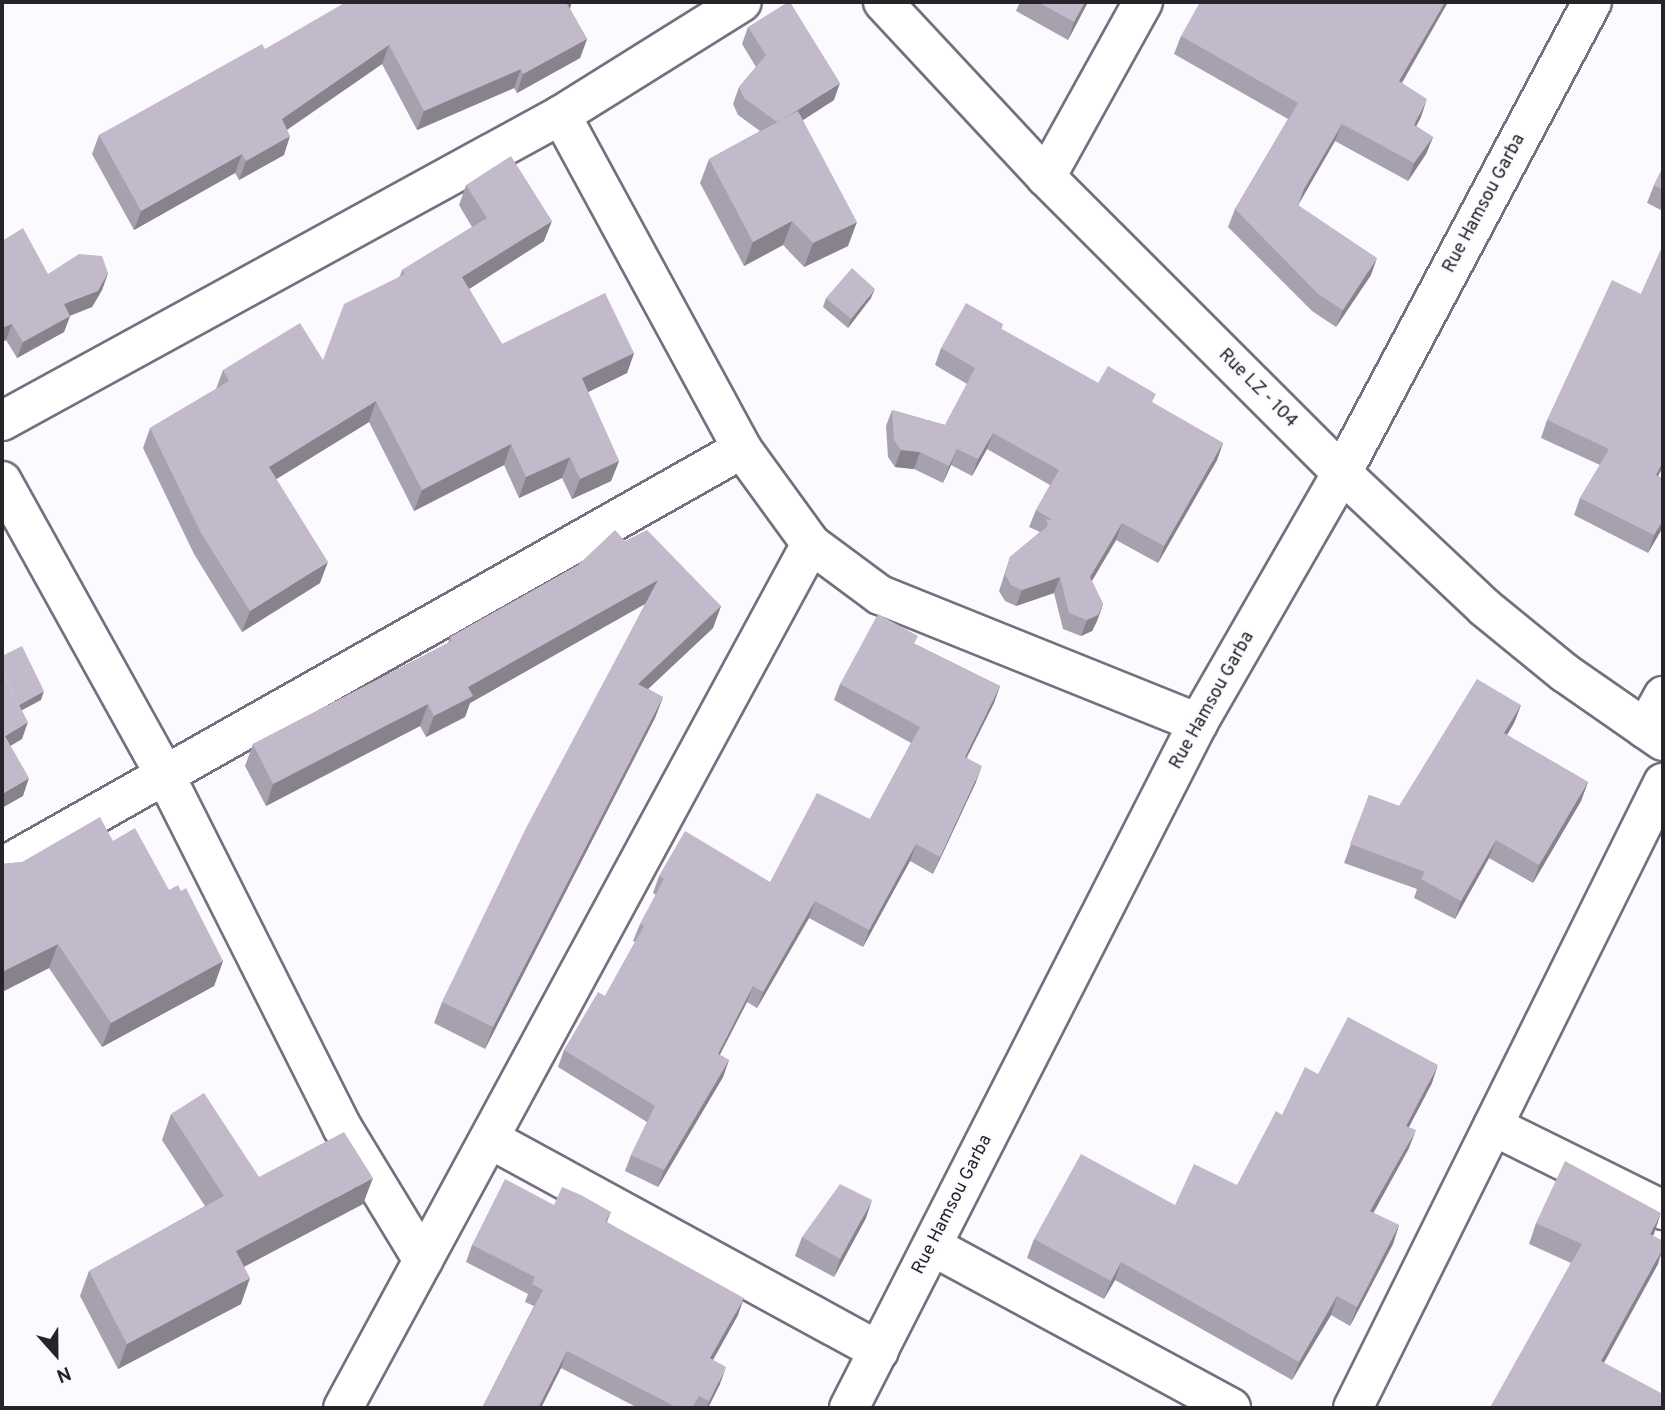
<!DOCTYPE html>
<html>
<head>
<meta charset="utf-8">
<style>
	body { margin:0 }
	#map { position:relative; width:1665px; height:1410px; overflow:hidden; background:#fbfafe; font-family:Overpass,sans-serif }
	div>[style] { position:absolute }
	[style*='--x'] { left:calc(var(--x)*1px); top:calc(var(--y)*1px); width:calc(var(--w)*1px); rotate:calc(var(--a)*1deg) }
	.roads { filter:drop-shadow(2px 0 #756f7f) drop-shadow(-2px 0 #756f7f) drop-shadow(0 2px #756f7f) drop-shadow(0 -2px #756f7f) }
	.minor>* { height:38px; margin:-19px; padding:0 19px; transform-origin:19px; border-radius:19px; background:#fff }
	.wall>* { inset:0; background:#a7a0ae }
	.shaded-wall>* { inset:0; background:#88828d }
	.building>* { inset:0; background:#c2baca }
	span { translate:-50% -50%; white-space:nowrap; text-align:center; line-height:1.15; -webkit-text-stroke:5px #fbfafe; paint-order:stroke }
	.street-label { font-size:18px; color:#26242a }
	.frame { position:absolute; inset:0; border:4px solid #26242a; pointer-events:none }
	.north { position:absolute; left:21px; top:1319px; width:70px; height:70px; -webkit-text-stroke:5px #fbfafe; paint-order:stroke; rotate:159deg; font-size:19px; font-weight:700; line-height:28px; text-align:center; color:#26242a }
	.north::after { content:''; display:block; margin:auto; width:24px; height:32px; background:#26242a; clip-path:polygon(50% 0,100% 100%,50% 72%,0 100%) }
</style>
</head>
<body>
<div id="map">
	<div class="roads">
		<div class="minor">
			<div style="--x:883;--y:2;--w:239;--a:47"></div>
			<div style="--x:1046;--y:177;--w:419;--a:45"></div>
			<div style="--x:1342;--y:473;--w:195;--a:43.3"></div>
			<div style="--x:1484;--y:607;--w:104;--a:39.2"></div>
			<div style="--x:1565;--y:673;--w:119;--a:34.8"></div>
			<div style="--x:561;--y:115;--w:380;--a:61.5"></div>
			<div style="--x:742;--y:449;--w:117;--a:54"></div>
			<div style="--x:811;--y:544;--w:86;--a:36.5"></div>
			<div style="--x:880;--y:595;--w:343;--a:21.9"></div>
			<div style="--x:1046;--y:177;--w:200;--a:-61"></div>
			<div style="--x:2;--y:421;--w:637;--a:-28.7"></div>
			<div style="--x:561;--y:115;--w:213;--a:-32"></div>
			<div style="--x:2;--y:481;--w:336;--a:61"></div>
			<div style="--x:165;--y:775;--w:394;--a:63.3"></div>
			<div style="--x:342;--y:1127;--w:156;--a:58.7"></div>
			<div style="--x:1645;--y:729;--w:38;--a:-61"></div>
			<div style="--x:2;--y:867;--w:850;--a:-29.46"></div>
			<div style="--x:1493;--y:1126;--w:190;--a:26.3"></div>
			<div style="--x:490;--y:1139;--w:443;--a:28.6"></div>
			<div style="--x:932;--y:1246;--w:340;--a:28.4"></div>
			<div style="--x:343;--y:1408;--w:983;--a:-61.56"></div>
			<div style="--x:849;--y:1408;--w:769;--a:-63"></div>
			<div style="--x:1198;--y:723;--w:289;--a:-60.1"></div>
			<div style="--x:1342;--y:473;--w:533;--a:-62.04"></div>
			<div style="--x:1353;--y:1408;--w:698;--a:-63.62"></div>
		</div>
	</div>
	<div class="wall">
		<div style="clip-path:polygon(1020px 2px,1088px 2px,1068px 40px,1016px 11px)"></div>
		<div style="clip-path:polygon(1448px 2px,1402px 83px,1421px 117px,1416px 126px,1433px 137px,1426px 154px,1408px 181px,1335px 141px,1298px 205px,1371px 275px,1336px 327px,1312px 311px,1228px 227px,1235px 209px,1288px 119px,1174px 54px,1181px 36px)"></div>
		<div style="clip-path:polygon(570px 9px,587px 39px,580px 58px,517px 93px,514px 88px,417px 130px,382px 64px,287px 130px,284px 155px,239px 180px,235px 173px,134px 230px,92px 154px,99px 135px,265px 49px)"></div>
		<div style="clip-path:polygon(748px 27px,834px 100px,803px 120px,848px 246px,804px 267px,783px 245px,744px 266px,700px 183px,709px 159px,760px 131px,738px 115px,733px 104px,739px 87px,756px 67px,742px 44px)"></div>
		<div style="clip-path:polygon(1663px 167px,1663px 211px,1647px 203px,1654px 185px)"></div>
		<div style="clip-path:polygon(466px 185px,544px 241px,469px 289px,502px 344px,634px 353px,627px 373px,588px 392px,619px 461px,611px 481px,572px 499px,562px 478px,519px 498px,504px 465px,414px 511px,369px 422px,276px 479px,320px 583px,242px 632px,194px 554px,143px 448px,150px 428px,216px 389px,223px 370px,323px 360px,400px 276px,402px 270px,472px 227px,459px 205px)"></div>
		<div style="clip-path:polygon(2px 241px,48px 274px,108px 273px,102px 290px,92px 307px,70px 316px,64px 332px,17px 358px,6px 340px,2px 342px)"></div>
		<div style="clip-path:polygon(1663px 245px,1663px 466px,1658px 476px,1663px 479px,1663px 527px,1648px 553px,1574px 515px,1580px 498px,1600px 465px,1541px 438px,1547px 420px,1641px 294px)"></div>
		<div style="clip-path:polygon(826px 298px,871px 298px,848px 328px,823px 307px)"></div>
		<div style="clip-path:polygon(1003px 324px,1001px 329px,1098px 383px,1153px 403px,1223px 443px,1217px 460px,1158px 563px,1116px 540px,1092px 581px,1103px 604px,1097px 621px,1092px 631px,1081px 636px,1063px 629px,1054px 593px,1016px 606px,1005px 601px,999px 591px,1010px 557px,1040px 532px,1029px 527px,1036px 510px,1050px 485px,987px 449px,972px 476px,951px 465px,943px 483px,914px 469px,895px 467px,888px 457px,886px 426px,892px 410px,945px 425px,967px 384px,935px 365px,941px 348px)"></div>
		<div style="clip-path:polygon(625px 541px,721px 606px,713px 628px,648px 689px,663px 697px,655px 718px,485px 1049px,434px 1023px,442px 1002px,645px 604px,470px 703px,465px 717px,426px 737px,420px 726px,266px 806px,245px 766px,253px 744px,448px 643px,450px 637px)"></div>
		<div style="clip-path:polygon(915px 644px,1000px 686px,994px 703px,967px 757px,976px 782px,933px 874px,910px 861px,863px 947px,809px 918px,757px 1008px,747px 1002px,720px 1055px,729px 1060px,723px 1077px,658px 1187px,625px 1171px,631px 1155px,647px 1122px,558px 1067px,564px 1050px,605px 996px,635px 942px,633px 941px,640px 924px,656px 895px,653px 893px,659px 876px,770px 882px,870px 819px,911px 743px,834px 700px,840px 684px)"></div>
		<div style="clip-path:polygon(1521px 705px,1514px 723px,1507px 735px,1588px 782px,1581px 801px,1533px 883px,1489px 858px,1455px 919px,1414px 898px,1417px 889px,1344px 863px,1369px 795px,1399px 806px)"></div>
		<div style="clip-path:polygon(113px 841px,169px 890px,223px 961px,214px 986px,102px 1047px,49px 968px,2px 992px,2px 864px,22px 862px)"></div>
		<div style="clip-path:polygon(1318px 1074px,1432px 1083px,1409px 1127px,1409px 1148px,1373px 1213px,1399px 1225px,1393px 1244px,1350px 1326px,1331px 1315px,1292px 1380px,1115px 1280px,1104px 1299px,1027px 1258px,1034px 1239px,1175px 1205px,1237px 1185px)"></div>
		<div style="clip-path:polygon(171px 1114px,259px 1177px,363px 1204px,244px 1267px,241px 1304px,118px 1369px,80px 1296px,89px 1271px,205px 1206px,162px 1140px)"></div>
		<div style="clip-path:polygon(554px 1205px,611px 1212px,607px 1222px,738px 1315px,713px 1360px,720px 1384px,708px 1408px,638px 1408px,561px 1368px,541px 1408px,482px 1408px,534px 1306px,525px 1302px,528px 1294px,466px 1262px,472px 1245px)"></div>
		<div style="clip-path:polygon(866px 1218px,834px 1277px,795px 1256px,802px 1237px)"></div>
		<div style="clip-path:polygon(1536px 1223px,1653px 1236px,1658px 1264px,1604px 1363px,1490px 1408px,1571px 1263px,1529px 1244px)"></div>
	</div>
	<div class="shaded-wall">
		<div style="clip-path:polygon(565px 2px,572px 2px,568px 15px)"></div>
		<div style="clip-path:polygon(1085px 2px,1088px 2px,1068px 40px,1074px 22px)"></div>
		<div style="clip-path:polygon(1445px 2px,1448px 2px,1393px 98px,1399px 81px)"></div>
		<div style="clip-path:polygon(587px 39px,580px 58px,517px 93px,523px 74px)"></div>
		<div style="clip-path:polygon(389px 45px,382px 64px,275px 138px,282px 119px)"></div>
		<div style="clip-path:polygon(521px 69px,514px 88px,417px 130px,424px 111px)"></div>
		<div style="clip-path:polygon(840px 83px,834px 100px,772px 140px,778px 123px)"></div>
		<div style="clip-path:polygon(1427px 99px,1421px 117px,1408px 142px,1414px 125px)"></div>
		<div style="clip-path:polygon(1342px 124px,1335px 141px,1297px 207px,1304px 189px)"></div>
		<div style="clip-path:polygon(290px 136px,284px 155px,239px 180px,246px 161px)"></div>
		<div style="clip-path:polygon(1433px 137px,1426px 154px,1408px 181px,1414px 163px)"></div>
		<div style="clip-path:polygon(242px 154px,235px 173px,134px 230px,141px 211px)"></div>
		<div style="clip-path:polygon(552px 221px,544px 241px,455px 298px,462px 277px)"></div>
		<div style="clip-path:polygon(792px 221px,783px 245px,744px 266px,753px 242px)"></div>
		<div style="clip-path:polygon(857px 222px,848px 246px,804px 267px,813px 243px)"></div>
		<div style="clip-path:polygon(1377px 258px,1371px 275px,1336px 327px,1343px 310px)"></div>
		<div style="clip-path:polygon(108px 273px,102px 290px,92px 307px,58px 320px,64px 304px)"></div>
		<div style="clip-path:polygon(875px 289px,871px 298px,848px 328px,851px 319px)"></div>
		<div style="clip-path:polygon(70px 316px,64px 332px,17px 358px,23px 342px)"></div>
		<div style="clip-path:polygon(12px 324px,6px 340px,2px 342px,2px 328px)"></div>
		<div style="clip-path:polygon(634px 353px,627px 373px,574px 399px,582px 378px)"></div>
		<div style="clip-path:polygon(376px 401px,369px 422px,262px 488px,269px 467px)"></div>
		<div style="clip-path:polygon(993px 433px,987px 449px,972px 476px,978px 459px)"></div>
		<div style="clip-path:polygon(1223px 443px,1217px 460px,1158px 563px,1164px 546px)"></div>
		<div style="clip-path:polygon(511px 444px,504px 465px,414px 511px,422px 490px)"></div>
		<div style="clip-path:polygon(957px 449px,951px 465px,943px 483px,949px 466px)"></div>
		<div style="clip-path:polygon(901px 450px,920px 452px,914px 469px,895px 467px)"></div>
		<div style="clip-path:polygon(570px 457px,562px 478px,519px 498px,526px 477px)"></div>
		<div style="clip-path:polygon(619px 461px,611px 481px,572px 499px,580px 479px)"></div>
		<div style="clip-path:polygon(1663px 461px,1663px 466px,1650px 493px,1656px 475px)"></div>
		<div style="clip-path:polygon(1663px 520px,1663px 527px,1648px 553px,1654px 535px)"></div>
		<div style="clip-path:polygon(1122px 523px,1116px 540px,1084px 594px,1090px 577px)"></div>
		<div style="clip-path:polygon(328px 562px,320px 583px,242px 632px,250px 611px)"></div>
		<div style="clip-path:polygon(1060px 577px,1054px 593px,1016px 606px,1022px 590px)"></div>
		<div style="clip-path:polygon(658px 580px,650px 601px,470px 703px,465px 717px,426px 737px,434px 716px,468px 687px)"></div>
		<div style="clip-path:polygon(1103px 604px,1097px 621px,1092px 631px,1081px 636px,1087px 620px)"></div>
		<div style="clip-path:polygon(721px 606px,713px 628px,631px 705px,638px 684px)"></div>
		<div style="clip-path:polygon(1000px 686px,994px 703px,959px 773px,965px 757px)"></div>
		<div style="clip-path:polygon(44px 691px,41px 700px,13px 715px,17px 706px)"></div>
		<div style="clip-path:polygon(663px 697px,655px 718px,485px 1049px,493px 1027px)"></div>
		<div style="clip-path:polygon(428px 704px,420px 726px,266px 806px,273px 784px)"></div>
		<div style="clip-path:polygon(1521px 705px,1514px 723px,1497px 752px,1504px 733px)"></div>
		<div style="clip-path:polygon(28px 722px,22px 739px,2px 751px,5px 736px)"></div>
		<div style="clip-path:polygon(982px 766px,976px 782px,933px 874px,940px 857px)"></div>
		<div style="clip-path:polygon(29px 778px,23px 796px,2px 808px,2px 794px)"></div>
		<div style="clip-path:polygon(1588px 782px,1581px 801px,1533px 883px,1539px 865px)"></div>
		<div style="clip-path:polygon(1496px 840px,1489px 858px,1455px 919px,1461px 901px)"></div>
		<div style="clip-path:polygon(916px 844px,910px 861px,863px 947px,869px 930px)"></div>
		<div style="clip-path:polygon(815px 901px,809px 918px,757px 1008px,763px 992px)"></div>
		<div style="clip-path:polygon(58px 944px,49px 968px,2px 992px,2px 972px)"></div>
		<div style="clip-path:polygon(223px 961px,214px 986px,102px 1047px,111px 1023px)"></div>
		<div style="clip-path:polygon(753px 986px,747px 1002px,711px 1071px,718px 1054px)"></div>
		<div style="clip-path:polygon(729px 1060px,723px 1077px,658px 1187px,664px 1170px)"></div>
		<div style="clip-path:polygon(1438px 1065px,1432px 1083px,1400px 1144px,1406px 1126px)"></div>
		<div style="clip-path:polygon(1416px 1130px,1409px 1148px,1364px 1230px,1370px 1211px)"></div>
		<div style="clip-path:polygon(373px 1178px,363px 1204px,226px 1276px,236px 1251px)"></div>
		<div style="clip-path:polygon(872px 1200px,866px 1218px,834px 1277px,840px 1259px)"></div>
		<div style="clip-path:polygon(1661px 1213px,1654px 1234px,1642px 1255px,1650px 1234px)"></div>
		<div style="clip-path:polygon(1399px 1225px,1393px 1244px,1350px 1326px,1357px 1307px)"></div>
		<div style="clip-path:polygon(1663px 1248px,1658px 1264px,1593px 1382px,1601px 1361px)"></div>
		<div style="clip-path:polygon(1121px 1262px,1115px 1280px,1104px 1299px,1111px 1281px)"></div>
		<div style="clip-path:polygon(250px 1278px,241px 1304px,118px 1369px,127px 1344px)"></div>
		<div style="clip-path:polygon(1337px 1296px,1331px 1315px,1292px 1380px,1299px 1362px)"></div>
		<div style="clip-path:polygon(744px 1298px,738px 1315px,704px 1376px,710px 1358px)"></div>
		<div style="clip-path:polygon(567px 1351px,561px 1368px,541px 1408px,538px 1408px)"></div>
		<div style="clip-path:polygon(726px 1367px,720px 1384px,708px 1408px,706px 1408px)"></div>
	</div>
	<div class="building">
		<div style="clip-path:polygon(346px 2px,566px 2px,587px 39px,523px 74px,521px 69px,424px 111px,389px 45px,282px 119px,290px 136px,246px 161px,242px 154px,141px 211px,99px 135px,262px 44px,265px 49px)"></div>
		<div style="clip-path:polygon(788px 2px,790px 2px,840px 83px,790px 115px,777px 122px,744px 98px,739px 87px,766px 55px,748px 27px)"></div>
		<div style="clip-path:polygon(1038px 2px,1085px 2px,1074px 22px)"></div>
		<div style="clip-path:polygon(1200px 2px,1445px 2px,1399px 81px,1427px 99px,1414px 125px,1433px 137px,1414px 163px,1342px 124px,1304px 189px,1298px 205px,1377px 258px,1343px 310px,1318px 294px,1235px 209px,1298px 103px,1181px 36px)"></div>
		<div style="clip-path:polygon(798px 111px,857px 222px,813px 243px,792px 221px,753px 242px,709px 159px)"></div>
		<div style="clip-path:polygon(511px 156px,552px 221px,462px 277px,502px 344px,605px 293px,634px 353px,582px 378px,619px 461px,580px 479px,570px 457px,526px 477px,511px 444px,422px 490px,376px 401px,269px 467px,328px 562px,250px 611px,201px 533px,150px 428px,229px 381px,223px 370px,300px 323px,323px 360px,344px 304px,405px 274px,402px 270px,487px 218px,466px 185px)"></div>
		<div style="clip-path:polygon(1663px 167px,1663px 190px,1654px 185px)"></div>
		<div style="clip-path:polygon(23px 228px,48px 274px,79px 254px,102px 256px,108px 273px,98px 291px,64px 304px,70px 316px,23px 342px,12px 324px,2px 328px,2px 241px)"></div>
		<div style="clip-path:polygon(1663px 245px,1663px 461px,1656px 475px,1663px 479px,1663px 520px,1654px 535px,1580px 498px,1609px 449px,1547px 420px,1612px 280px,1641px 294px)"></div>
		<div style="clip-path:polygon(852px 268px,875px 289px,851px 319px,826px 298px)"></div>
		<div style="clip-path:polygon(966px 303px,1003px 324px,1000px 328px,1098px 383px,1108px 366px,1156px 394px,1152px 402px,1223px 443px,1164px 546px,1122px 523px,1090px 577px,1103px 604px,1098px 615px,1087px 620px,1069px 613px,1060px 577px,1022px 590px,1011px 585px,1005px 574px,1010px 557px,1048px 526px,1046px 519px,1054px 521px,1036px 510px,1059px 470px,993px 433px,978px 459px,957px 449px,949px 466px,920px 452px,901px 450px,894px 440px,892px 410px,945px 425px,975px 368px,941px 348px)"></div>
		<div style="clip-path:polygon(615px 530px,625px 541px,647px 530px,721px 606px,638px 684px,663px 697px,493px 1027px,442px 1002px,526px 828px,658px 580px,468px 687px,473px 696px,434px 716px,428px 704px,273px 784px,253px 744px,452px 641px,450px 637px,578px 565px)"></div>
		<div style="clip-path:polygon(878px 614px,918px 636px,914px 644px,1000px 686px,965px 757px,982px 766px,940px 857px,916px 844px,869px 930px,815px 901px,763px 992px,753px 986px,718px 1054px,729px 1060px,664px 1170px,631px 1155px,655px 1106px,564px 1050px,598px 992px,605px 996px,644px 926px,640px 924px,664px 879px,659px 876px,685px 831px,770px 882px,817px 793px,870px 819px,920px 727px,840px 684px)"></div>
		<div style="clip-path:polygon(22px 646px,44px 691px,19px 705px,5px 678px,3px 679px,2px 675px,2px 656px)"></div>
		<div style="clip-path:polygon(5px 678px,28px 722px,5px 736px,29px 778px,2px 794px,2px 680px)"></div>
		<div style="clip-path:polygon(1477px 679px,1521px 705px,1504px 733px,1588px 782px,1539px 865px,1496px 840px,1461px 901px,1421px 879px,1425px 872px,1350px 844px,1369px 795px,1399px 806px)"></div>
		<div style="clip-path:polygon(100px 817px,113px 841px,135px 828px,169px 890px,178px 885px,181px 891px,186px 888px,223px 961px,111px 1023px,58px 944px,2px 972px,2px 864px,22px 862px)"></div>
		<div style="clip-path:polygon(1348px 1017px,1438px 1065px,1406px 1126px,1416px 1130px,1370px 1211px,1399px 1225px,1357px 1307px,1337px 1296px,1299px 1362px,1121px 1262px,1111px 1281px,1034px 1239px,1081px 1154px,1175px 1205px,1194px 1164px,1237px 1185px,1276px 1111px,1282px 1115px,1305px 1067px,1318px 1074px)"></div>
		<div style="clip-path:polygon(204px 1093px,259px 1177px,344px 1132px,373px 1178px,236px 1251px,250px 1278px,127px 1344px,89px 1271px,224px 1196px,171px 1114px)"></div>
		<div style="clip-path:polygon(1565px 1161px,1661px 1213px,1650px 1234px,1663px 1241px,1663px 1248px,1601px 1361px,1663px 1394px,1663px 1408px,1490px 1408px,1582px 1244px,1536px 1223px)"></div>
		<div style="clip-path:polygon(505px 1179px,554px 1205px,562px 1187px,581px 1195px,611px 1212px,605px 1221px,744px 1298px,710px 1358px,726px 1367px,709px 1401px,699px 1396px,692px 1408px,678px 1408px,567px 1351px,538px 1408px,482px 1408px,543px 1290px,532px 1284px,535px 1277px,472px 1245px)"></div>
		<div style="clip-path:polygon(840px 1184px,872px 1200px,840px 1259px,802px 1237px)"></div>
	</div>
	<div class="street-label">
		<span style="left:1485px;top:204px;rotate:-62deg">Rue Hamsou Garba</span>
		<span style="left:1257px;top:389px;rotate:45deg">Rue LZ - 104</span>
		<span style="left:1213px;top:701px;rotate:-61deg">Rue Hamsou Garba</span>
		<span style="left:953px;top:1205px;rotate:-63deg">Rue Hamsou Garba</span>
	</div>
	<div class="frame"></div>
	<div class="north">N</div>
</div>
</body>
</html>
